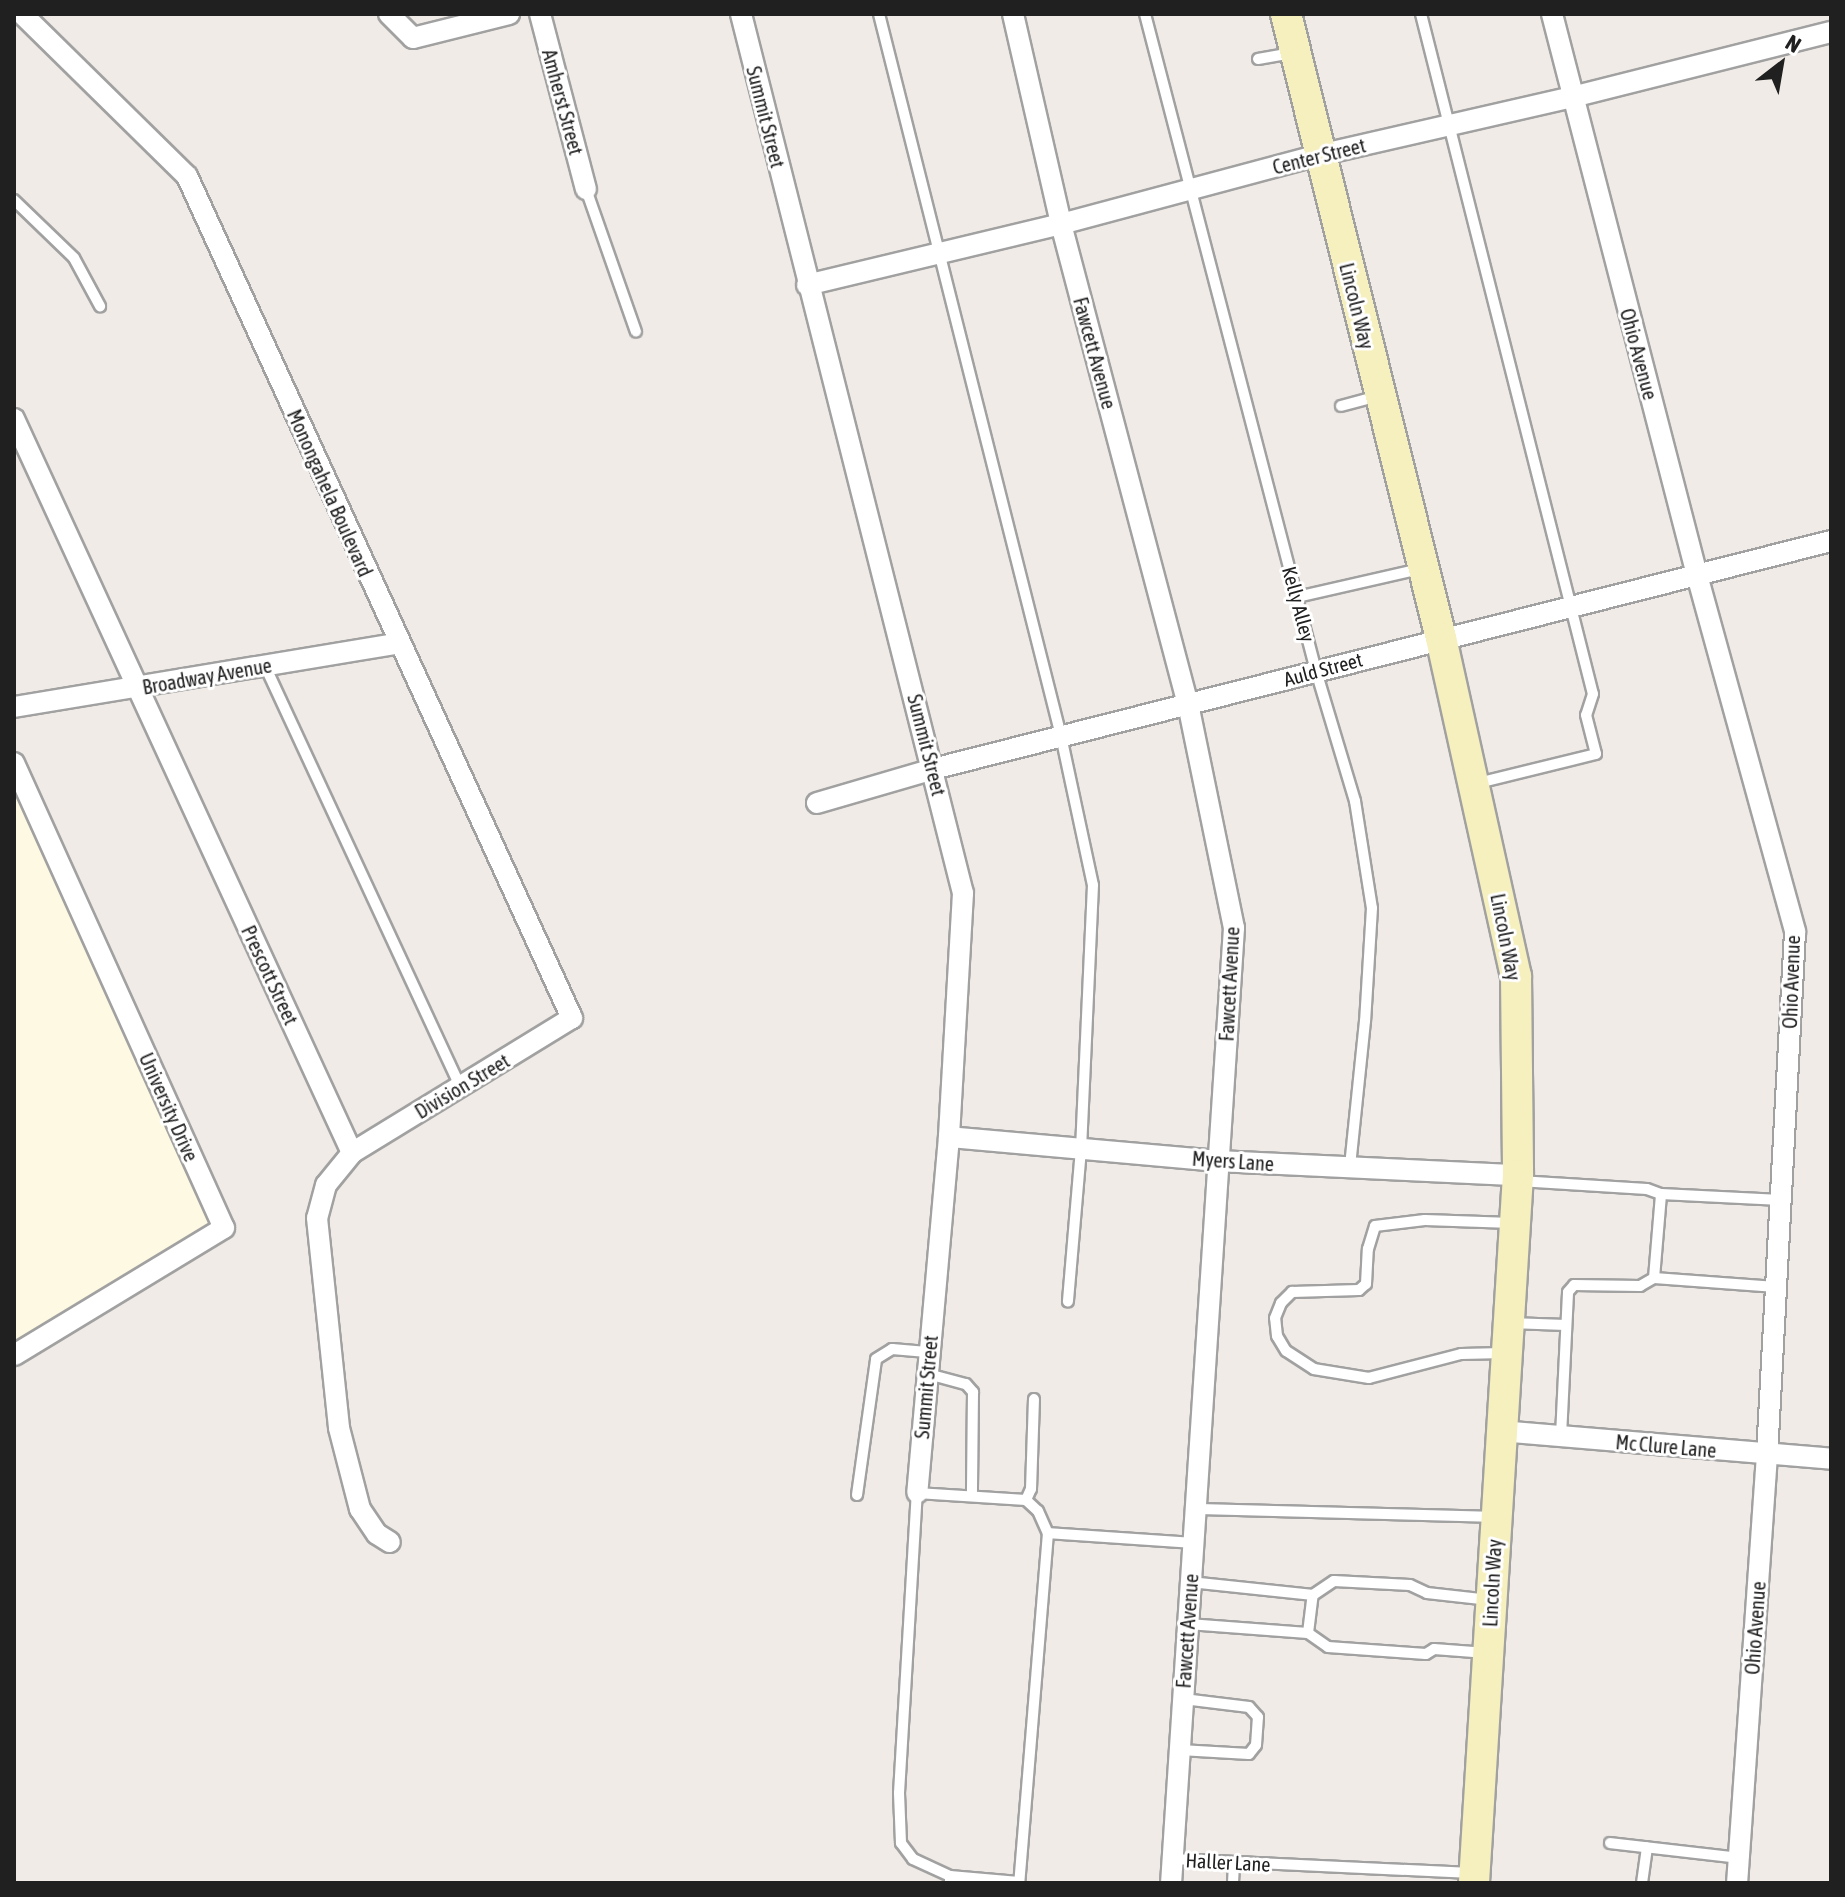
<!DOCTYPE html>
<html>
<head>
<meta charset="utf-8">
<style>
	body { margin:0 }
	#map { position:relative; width:1845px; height:1897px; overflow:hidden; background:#f0ebe6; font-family:"Asap Condensed",sans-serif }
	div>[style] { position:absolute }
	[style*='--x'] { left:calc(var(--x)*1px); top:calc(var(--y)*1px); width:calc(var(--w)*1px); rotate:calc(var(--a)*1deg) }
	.education>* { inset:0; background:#fdf9e2 }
	.roads { filter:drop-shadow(2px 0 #a1a1a1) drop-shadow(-2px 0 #a1a1a1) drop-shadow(0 2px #a1a1a1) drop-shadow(0 -2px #a1a1a1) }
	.service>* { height:10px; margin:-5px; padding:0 5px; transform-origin:5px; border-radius:5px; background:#fff }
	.minor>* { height:20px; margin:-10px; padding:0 10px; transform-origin:10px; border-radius:10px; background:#fff }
	.secondary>* { height:30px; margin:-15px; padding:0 15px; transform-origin:15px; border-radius:15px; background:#f6efbe }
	span { translate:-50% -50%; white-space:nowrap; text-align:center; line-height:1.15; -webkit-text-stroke:6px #fff; paint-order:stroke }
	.street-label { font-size:20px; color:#202020 }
	.frame { position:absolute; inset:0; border:16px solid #202020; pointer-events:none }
	.north { position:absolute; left:1741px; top:24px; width:80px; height:80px; -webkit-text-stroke:6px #fff; paint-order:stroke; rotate:31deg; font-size:22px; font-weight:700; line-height:32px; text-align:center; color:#202020 }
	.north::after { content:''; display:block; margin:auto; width:28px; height:36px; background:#202020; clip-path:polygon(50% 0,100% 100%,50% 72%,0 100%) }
</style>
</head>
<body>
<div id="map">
	<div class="education">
		<div style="clip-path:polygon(14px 763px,224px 1228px,14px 1355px)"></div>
	</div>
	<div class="roads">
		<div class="service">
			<div style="--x:879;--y:14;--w:745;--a:75.85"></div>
			<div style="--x:1061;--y:736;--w:152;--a:77.9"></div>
			<div style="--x:1093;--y:885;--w:264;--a:92.6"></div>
			<div style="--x:1081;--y:1149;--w:153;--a:94.9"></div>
			<div style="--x:1145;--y:14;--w:679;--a:75.41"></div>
			<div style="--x:1316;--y:671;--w:136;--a:73.3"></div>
			<div style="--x:1355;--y:801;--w:108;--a:81"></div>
			<div style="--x:1372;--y:908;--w:113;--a:93.5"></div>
			<div style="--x:1365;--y:1021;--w:147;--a:95.9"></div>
			<div style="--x:1421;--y:14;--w:701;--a:75.81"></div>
			<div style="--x:1593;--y:694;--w:22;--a:108"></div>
			<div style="--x:1586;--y:715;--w:40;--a:75.6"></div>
			<div style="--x:1596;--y:754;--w:122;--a:166.2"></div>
			<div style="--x:1258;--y:59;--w:36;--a:-10"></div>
			<div style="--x:586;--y:189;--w:151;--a:70.7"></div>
			<div style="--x:14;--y:200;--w:83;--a:44"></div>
			<div style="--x:74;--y:258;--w:55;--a:61.6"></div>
			<div style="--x:1341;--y:406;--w:38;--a:-15"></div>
			<div style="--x:1297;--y:597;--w:126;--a:-12.8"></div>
			<div style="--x:265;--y:666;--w:464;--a:65.1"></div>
			<div style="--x:1519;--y:1181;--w:128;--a:3.6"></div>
			<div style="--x:1647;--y:1189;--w:15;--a:20"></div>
			<div style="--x:1776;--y:1287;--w:122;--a:-175.8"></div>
			<div style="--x:1654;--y:1278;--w:84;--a:-85.2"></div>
			<div style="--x:1661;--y:1194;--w:120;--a:2.9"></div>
			<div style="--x:1510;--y:1323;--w:56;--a:2"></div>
			<div style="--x:1504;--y:1353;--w:43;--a:178.7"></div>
			<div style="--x:1461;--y:1354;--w:95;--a:165.4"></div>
			<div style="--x:1369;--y:1378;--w:56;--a:-170.7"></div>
			<div style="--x:1314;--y:1369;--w:33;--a:-147"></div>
			<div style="--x:1286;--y:1351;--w:17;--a:-121"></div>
			<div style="--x:1277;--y:1336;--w:18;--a:-96"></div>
			<div style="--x:1275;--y:1318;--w:16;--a:-68"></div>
			<div style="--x:1281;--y:1303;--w:16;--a:-45"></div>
			<div style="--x:1292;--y:1292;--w:67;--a:-1.7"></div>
			<div style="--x:1359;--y:1290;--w:9;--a:-41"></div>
			<div style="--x:1366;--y:1284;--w:35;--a:-87"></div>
			<div style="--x:1368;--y:1249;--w:24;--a:-73"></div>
			<div style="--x:1375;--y:1226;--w:50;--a:-6.8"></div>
			<div style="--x:1425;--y:1220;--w:87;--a:2"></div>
			<div style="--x:928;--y:1374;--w:39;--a:15"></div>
			<div style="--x:966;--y:1384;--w:11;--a:49"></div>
			<div style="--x:973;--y:1392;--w:104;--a:90.6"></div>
			<div style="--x:1561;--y:1436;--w:144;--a:-87.2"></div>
			<div style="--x:1568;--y:1292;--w:9;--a:-49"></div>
			<div style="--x:1574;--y:1285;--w:66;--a:0.9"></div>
			<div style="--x:1640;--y:1286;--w:16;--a:-30"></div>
			<div style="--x:857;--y:1495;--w:137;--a:-82"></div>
			<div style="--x:876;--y:1359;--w:19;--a:-32"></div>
			<div style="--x:892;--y:1349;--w:38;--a:5"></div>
			<div style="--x:1026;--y:1500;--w:12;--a:-66"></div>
			<div style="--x:1031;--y:1489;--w:90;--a:-88.1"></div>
			<div style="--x:1195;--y:1509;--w:298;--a:1.5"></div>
			<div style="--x:1048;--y:1533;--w:145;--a:3.9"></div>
			<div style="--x:1190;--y:1582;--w:124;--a:6"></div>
			<div style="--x:1313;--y:1595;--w:25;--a:-34"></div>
			<div style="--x:1334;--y:1581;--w:76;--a:3"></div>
			<div style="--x:1410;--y:1585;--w:19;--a:25"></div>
			<div style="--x:1427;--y:1593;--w:63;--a:6.3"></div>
			<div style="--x:1188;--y:1624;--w:120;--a:4.3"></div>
			<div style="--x:1308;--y:1633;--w:24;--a:35"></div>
			<div style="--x:1328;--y:1647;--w:98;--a:4.1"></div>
			<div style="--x:1426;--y:1654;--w:9;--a:-32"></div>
			<div style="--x:1434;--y:1649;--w:53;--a:4.3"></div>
			<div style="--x:1308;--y:1633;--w:38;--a:-83"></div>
			<div style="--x:1180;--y:1750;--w:69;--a:3.3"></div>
			<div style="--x:1249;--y:1754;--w:11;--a:-52"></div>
			<div style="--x:1256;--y:1745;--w:28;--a:-86"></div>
			<div style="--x:1258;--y:1717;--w:13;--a:-132"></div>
			<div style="--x:1249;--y:1707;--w:66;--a:-173.1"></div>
			<div style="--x:1610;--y:1843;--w:130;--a:6.6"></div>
			<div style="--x:1173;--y:1859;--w:299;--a:2.7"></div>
			<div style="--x:950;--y:1876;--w:69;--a:5"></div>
			<div style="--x:950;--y:1883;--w:7;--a:-90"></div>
			<div style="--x:950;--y:1876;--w:41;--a:-155.3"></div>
			<div style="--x:913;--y:1859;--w:20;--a:-127"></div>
			<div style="--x:901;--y:1843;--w:50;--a:-92.3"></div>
			<div style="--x:899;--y:1793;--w:301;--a:-86.6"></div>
			<div style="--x:917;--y:1493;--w:109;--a:3.7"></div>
			<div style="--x:1026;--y:1500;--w:16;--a:43"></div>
			<div style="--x:1038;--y:1511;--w:24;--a:66"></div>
			<div style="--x:1048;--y:1533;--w:351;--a:94.7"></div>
			<div style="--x:1233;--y:1883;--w:21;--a:-87"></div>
			<div style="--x:1642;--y:1883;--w:36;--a:-82"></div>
		</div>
		<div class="minor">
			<div style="--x:22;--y:14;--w:231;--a:44.5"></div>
			<div style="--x:187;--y:176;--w:926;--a:65.43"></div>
			<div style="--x:572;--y:1018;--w:258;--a:148.5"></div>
			<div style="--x:389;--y:14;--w:34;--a:45"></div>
			<div style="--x:413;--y:38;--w:99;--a:-14"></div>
			<div style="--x:540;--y:14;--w:181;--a:75.3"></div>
			<div style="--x:741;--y:14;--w:907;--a:75.83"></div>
			<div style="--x:963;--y:893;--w:244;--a:93.3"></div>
			<div style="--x:949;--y:1137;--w:357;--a:95.1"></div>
			<div style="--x:1013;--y:14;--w:215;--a:77.1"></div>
			<div style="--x:1061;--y:224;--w:497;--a:75.2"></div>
			<div style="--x:1188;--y:704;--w:229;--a:78.4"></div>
			<div style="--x:1234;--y:928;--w:957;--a:93.77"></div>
			<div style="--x:1552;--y:14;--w:579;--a:75.51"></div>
			<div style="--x:1697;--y:575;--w:370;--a:74.6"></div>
			<div style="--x:1795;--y:932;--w:524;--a:93.06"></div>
			<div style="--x:1767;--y:1455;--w:429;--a:94"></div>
			<div style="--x:807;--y:285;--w:261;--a:-13.5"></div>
			<div style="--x:1061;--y:224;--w:267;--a:-15"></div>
			<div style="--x:1319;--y:155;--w:260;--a:-12.9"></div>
			<div style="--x:1572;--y:97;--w:267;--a:-14.1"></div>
			<div style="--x:14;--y:419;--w:808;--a:65.27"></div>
			<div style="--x:352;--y:1153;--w:41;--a:129.1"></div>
			<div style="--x:326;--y:1185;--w:34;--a:105"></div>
			<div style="--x:317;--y:1218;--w:211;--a:84"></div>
			<div style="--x:339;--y:1428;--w:84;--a:75.5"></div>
			<div style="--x:360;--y:1509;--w:30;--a:56"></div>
			<div style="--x:377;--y:1534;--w:15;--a:32"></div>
			<div style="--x:14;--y:707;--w:390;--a:-9.4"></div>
			<div style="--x:14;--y:763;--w:510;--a:65.7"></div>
			<div style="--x:224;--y:1228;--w:245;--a:148.8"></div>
			<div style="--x:817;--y:803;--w:121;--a:-16.3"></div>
			<div style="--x:933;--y:769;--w:926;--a:-14.25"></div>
			<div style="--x:949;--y:1137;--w:269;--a:5.1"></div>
			<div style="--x:1217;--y:1161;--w:301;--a:2.7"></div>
			<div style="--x:1501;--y:1431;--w:331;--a:4.8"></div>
		</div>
		<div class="secondary">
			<div style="--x:1286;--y:14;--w:643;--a:76.05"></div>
			<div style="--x:1441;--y:638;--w:346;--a:77.5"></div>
			<div style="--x:1516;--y:976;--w:199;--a:89.4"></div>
			<div style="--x:1518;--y:1175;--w:709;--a:93.56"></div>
		</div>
	</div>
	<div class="street-label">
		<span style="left:563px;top:102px;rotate:75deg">Amherst Street</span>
		<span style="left:766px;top:117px;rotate:76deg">Summit Street</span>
		<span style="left:1319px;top:156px;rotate:-14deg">Center Street</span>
		<span style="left:1357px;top:306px;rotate:76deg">Lincoln Way</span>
		<span style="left:1095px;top:353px;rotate:75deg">Fawcett Avenue</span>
		<span style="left:1639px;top:354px;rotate:75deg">Ohio Avenue</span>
		<span style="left:330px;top:493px;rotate:66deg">Monongahela Boulevard</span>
		<span style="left:1299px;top:604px;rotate:75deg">Kelly Alley</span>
		<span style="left:1323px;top:669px;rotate:-15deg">Auld Street</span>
		<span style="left:207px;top:676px;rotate:-10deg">Broadway Avenue</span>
		<span style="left:927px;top:745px;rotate:76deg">Summit Street</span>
		<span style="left:1506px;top:937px;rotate:79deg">Lincoln Way</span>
		<span style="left:270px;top:975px;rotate:65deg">Prescott Street</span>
		<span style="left:1791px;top:982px;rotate:-88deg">Ohio Avenue</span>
		<span style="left:1229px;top:984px;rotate:-87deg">Fawcett Avenue</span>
		<span style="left:462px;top:1086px;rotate:-31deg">Division Street</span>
		<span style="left:169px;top:1107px;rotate:66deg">University Drive</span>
		<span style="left:1233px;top:1161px;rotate:4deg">Myers Lane</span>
		<span style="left:926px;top:1387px;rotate:-85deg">Summit Street</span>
		<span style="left:1666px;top:1446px;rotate:5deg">Mc Clure Lane</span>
		<span style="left:1492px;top:1583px;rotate:-87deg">Lincoln Way</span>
		<span style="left:1755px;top:1628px;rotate:-86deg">Ohio Avenue</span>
		<span style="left:1187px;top:1631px;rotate:-86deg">Fawcett Avenue</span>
		<span style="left:1228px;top:1862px;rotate:3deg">Haller Lane</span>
	</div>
	<div class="frame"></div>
	<div class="north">N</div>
</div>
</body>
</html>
